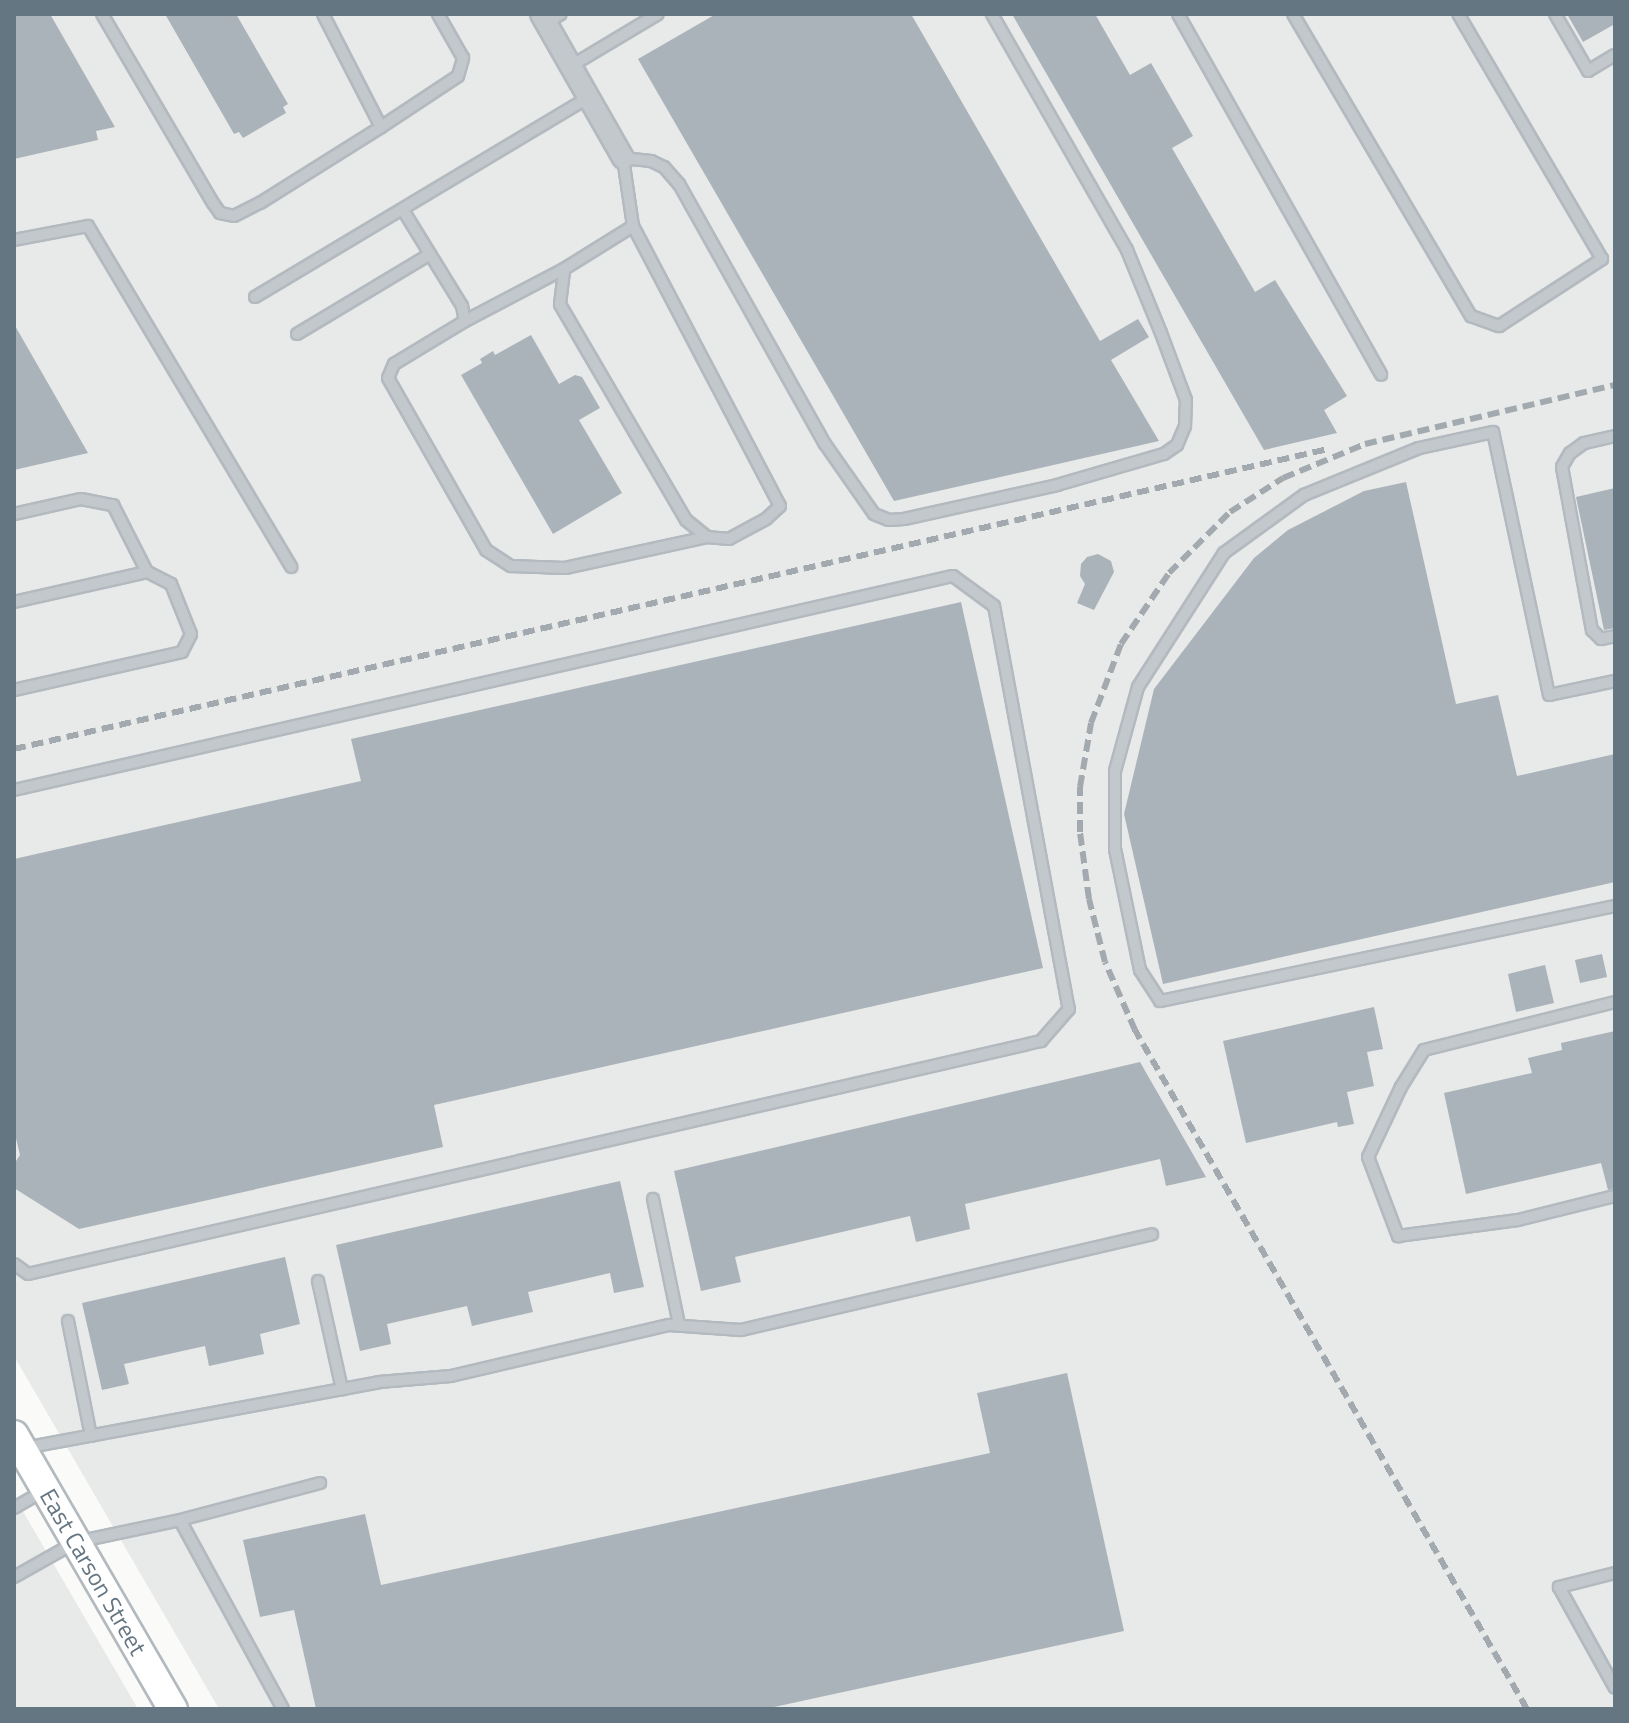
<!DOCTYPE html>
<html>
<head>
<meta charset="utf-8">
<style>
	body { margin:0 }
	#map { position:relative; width:1629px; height:1723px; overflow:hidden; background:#fafaf8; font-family:"Titillium Web",sans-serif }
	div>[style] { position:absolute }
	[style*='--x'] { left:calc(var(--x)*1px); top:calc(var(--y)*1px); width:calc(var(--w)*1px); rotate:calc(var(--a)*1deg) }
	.built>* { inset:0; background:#e8e9e9 }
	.building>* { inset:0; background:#aab3b9 }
	.roads { filter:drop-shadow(2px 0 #b3babf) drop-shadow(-2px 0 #b3babf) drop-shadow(0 2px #b3babf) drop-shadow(0 -2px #b3babf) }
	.service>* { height:10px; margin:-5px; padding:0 5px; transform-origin:5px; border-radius:5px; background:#c3c8cc }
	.minor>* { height:20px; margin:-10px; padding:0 10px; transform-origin:10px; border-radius:10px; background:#c3c8cc }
	.secondary>* { height:28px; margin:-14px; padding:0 14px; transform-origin:14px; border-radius:14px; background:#fff }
	.rail>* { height:6px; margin-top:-3px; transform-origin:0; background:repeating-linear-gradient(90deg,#a2aab0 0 12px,transparent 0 18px) }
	span { translate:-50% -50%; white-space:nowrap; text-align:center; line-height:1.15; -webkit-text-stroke:8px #fff; paint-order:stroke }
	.street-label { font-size:24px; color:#657683 }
	.frame { position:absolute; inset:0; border:16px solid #657683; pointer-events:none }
</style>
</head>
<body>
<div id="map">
	<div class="built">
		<div style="clip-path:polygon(14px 14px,1615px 14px,1615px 1709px,219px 1709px,14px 1356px)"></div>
		<div style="clip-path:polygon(14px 1496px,138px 1709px,14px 1709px)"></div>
	</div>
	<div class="building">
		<div style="clip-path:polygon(14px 14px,50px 14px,115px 127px,96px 131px,98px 140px,14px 159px)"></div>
		<div style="clip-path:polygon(165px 14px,236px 14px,288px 104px,283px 107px,286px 113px,243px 138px,239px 132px,234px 134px)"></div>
		<div style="clip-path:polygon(716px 14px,911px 14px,1100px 341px,1138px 319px,1149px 337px,1111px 360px,1159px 441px,894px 501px,638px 59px)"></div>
		<div style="clip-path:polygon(1012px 14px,1095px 14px,1130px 75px,1151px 63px,1193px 136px,1172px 148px,1255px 292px,1275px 280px,1347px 396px,1324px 410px,1337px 433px,1264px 450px)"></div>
		<div style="clip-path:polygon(1567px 14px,1615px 14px,1615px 24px,1583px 42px)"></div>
		<div style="clip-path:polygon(14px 324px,88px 453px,14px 470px)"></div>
		<div style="clip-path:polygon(531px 335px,559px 384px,575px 375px,582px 377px,600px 408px,579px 420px,622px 493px,553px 534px,461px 375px,482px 363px,480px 359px,493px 351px,495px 355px)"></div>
		<div style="clip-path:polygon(1406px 482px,1456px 704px,1498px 695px,1517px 776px,1615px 754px,1615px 882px,1163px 984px,1124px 814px,1154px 689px,1254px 558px,1288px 530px,1364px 491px)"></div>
		<div style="clip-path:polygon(1615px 488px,1615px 628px,1604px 630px,1576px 497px)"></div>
		<div style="clip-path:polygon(1098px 554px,1111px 561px,1114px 572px,1094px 610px,1077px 603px,1085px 584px,1080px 576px,1081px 564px,1087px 557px)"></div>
		<div style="clip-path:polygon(961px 602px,1043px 968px,434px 1105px,443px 1147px,79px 1229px,14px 1188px,14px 1164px,20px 1155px,14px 1130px,14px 859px,361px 781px,351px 739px)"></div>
		<div style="clip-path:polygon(1602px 954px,1607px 977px,1580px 983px,1575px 960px)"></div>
		<div style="clip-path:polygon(1545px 965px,1554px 1003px,1516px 1012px,1508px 974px)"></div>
		<div style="clip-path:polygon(1374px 1007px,1383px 1049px,1367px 1052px,1374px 1086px,1347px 1092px,1354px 1124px,1338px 1127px,1337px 1122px,1246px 1143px,1223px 1041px)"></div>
		<div style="clip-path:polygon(1615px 1031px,1615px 1188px,1608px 1190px,1601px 1163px,1466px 1194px,1444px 1093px,1532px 1073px,1528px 1058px,1562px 1050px,1561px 1043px)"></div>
		<div style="clip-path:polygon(1140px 1062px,1206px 1177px,1166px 1186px,1160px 1159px,965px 1204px,970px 1229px,916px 1242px,910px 1216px,735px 1257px,741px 1282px,701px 1291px,674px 1171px)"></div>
		<div style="clip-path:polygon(620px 1181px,644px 1287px,614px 1293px,610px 1273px,528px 1292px,533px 1312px,472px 1326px,467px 1306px,387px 1324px,391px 1344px,360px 1351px,336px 1245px)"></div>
		<div style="clip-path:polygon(285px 1257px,300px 1324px,260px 1334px,264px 1354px,209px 1366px,205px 1346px,124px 1364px,129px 1384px,102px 1390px,82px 1303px)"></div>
		<div style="clip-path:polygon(1067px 1373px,1124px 1631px,765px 1709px,316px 1709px,294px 1610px,260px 1617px,243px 1540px,365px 1514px,381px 1585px,990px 1453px,977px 1393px)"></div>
	</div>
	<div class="roads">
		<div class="service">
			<div style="--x:102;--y:14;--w:219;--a:59.6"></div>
			<div style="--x:213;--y:203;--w:12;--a:55"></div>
			<div style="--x:220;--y:213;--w:14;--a:12"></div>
			<div style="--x:234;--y:216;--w:29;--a:-27"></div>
			<div style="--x:260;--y:203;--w:143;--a:-32.1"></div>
			<div style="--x:381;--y:127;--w:127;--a:-117.2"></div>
			<div style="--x:1178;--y:14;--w:414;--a:60.6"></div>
			<div style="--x:1293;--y:14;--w:351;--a:59.5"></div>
			<div style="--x:1471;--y:316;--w:30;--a:20"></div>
			<div style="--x:1499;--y:326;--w:123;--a:-33"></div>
			<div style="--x:1602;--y:259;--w:284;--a:-120.4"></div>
			<div style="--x:1555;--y:14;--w:66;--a:59.9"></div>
			<div style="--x:1588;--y:71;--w:31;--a:-31"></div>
			<div style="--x:546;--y:23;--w:17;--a:-31"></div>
			<div style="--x:571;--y:66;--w:101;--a:-30.9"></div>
			<div style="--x:381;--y:127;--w:92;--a:-33.5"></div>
			<div style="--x:458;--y:76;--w:19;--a:-74"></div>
			<div style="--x:463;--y:58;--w:51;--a:-119.6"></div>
			<div style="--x:403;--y:210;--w:113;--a:58.4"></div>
			<div style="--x:462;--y:306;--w:15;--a:79"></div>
			<div style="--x:465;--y:321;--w:83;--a:148.8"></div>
			<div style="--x:394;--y:364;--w:15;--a:113"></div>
			<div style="--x:388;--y:378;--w:198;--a:60.3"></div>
			<div style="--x:486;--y:550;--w:30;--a:33"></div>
			<div style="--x:511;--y:566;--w:54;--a:2.1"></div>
			<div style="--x:565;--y:568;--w:145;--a:-12.3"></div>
			<div style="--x:633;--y:226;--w:316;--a:62.3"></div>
			<div style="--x:780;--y:506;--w:19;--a:137"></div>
			<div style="--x:766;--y:519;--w:42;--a:151.6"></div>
			<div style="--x:729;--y:539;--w:22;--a:-175"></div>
			<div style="--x:707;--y:537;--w:27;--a:-141"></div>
			<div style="--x:686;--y:520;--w:250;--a:-120.3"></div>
			<div style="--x:560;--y:304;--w:35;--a:-83"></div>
			<div style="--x:564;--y:269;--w:81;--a:-31.9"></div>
			<div style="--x:633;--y:226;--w:69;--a:-98.4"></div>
			<div style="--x:623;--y:158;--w:28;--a:6"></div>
			<div style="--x:651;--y:161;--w:14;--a:25"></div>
			<div style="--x:664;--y:167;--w:23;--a:49"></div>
			<div style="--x:679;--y:184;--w:298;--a:60.7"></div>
			<div style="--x:825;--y:444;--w:85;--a:55"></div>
			<div style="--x:874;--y:514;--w:16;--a:22"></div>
			<div style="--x:889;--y:520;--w:15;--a:-4"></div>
			<div style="--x:904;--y:519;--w:157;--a:-12.5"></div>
			<div style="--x:1057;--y:485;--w:111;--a:-16.2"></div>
			<div style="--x:1164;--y:454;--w:16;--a:-35"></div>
			<div style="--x:1177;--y:445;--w:21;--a:-67"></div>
			<div style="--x:1185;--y:426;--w:26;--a:-88"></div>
			<div style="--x:1186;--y:400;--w:72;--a:-110.5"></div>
			<div style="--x:1161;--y:333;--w:90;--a:-112.3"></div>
			<div style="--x:1127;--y:250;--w:272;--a:-119.8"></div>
			<div style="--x:14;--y:240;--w:75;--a:-10.7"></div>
			<div style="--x:88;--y:226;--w:397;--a:59.2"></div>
			<div style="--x:255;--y:297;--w:389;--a:-30.9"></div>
			<div style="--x:465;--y:321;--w:112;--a:-27.7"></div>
			<div style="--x:297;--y:334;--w:155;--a:-31"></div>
			<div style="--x:1615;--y:436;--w:32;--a:167"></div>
			<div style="--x:1584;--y:443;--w:17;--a:144"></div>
			<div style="--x:1570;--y:453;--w:16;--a:120"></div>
			<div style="--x:1562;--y:467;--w:166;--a:79.6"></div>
			<div style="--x:1592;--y:630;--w:13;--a:45"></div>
			<div style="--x:1601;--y:639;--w:14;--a:-12"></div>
			<div style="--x:14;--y:514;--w:69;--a:-12.6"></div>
			<div style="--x:81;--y:499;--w:33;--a:11"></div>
			<div style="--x:113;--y:505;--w:75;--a:63.1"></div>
			<div style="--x:147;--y:572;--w:136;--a:167.3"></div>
			<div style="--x:1615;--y:681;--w:67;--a:168"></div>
			<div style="--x:1549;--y:695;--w:269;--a:-102"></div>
			<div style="--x:1493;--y:432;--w:76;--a:167.8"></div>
			<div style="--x:1419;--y:448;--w:124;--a:157.8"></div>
			<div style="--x:1304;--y:495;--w:99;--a:144.1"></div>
			<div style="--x:1224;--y:553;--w:159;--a:122.7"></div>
			<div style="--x:1138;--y:687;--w:87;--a:105.3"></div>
			<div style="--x:1115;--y:771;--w:78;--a:90"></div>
			<div style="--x:1115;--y:849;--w:124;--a:78.3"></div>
			<div style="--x:1140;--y:970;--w:37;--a:57"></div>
			<div style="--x:1160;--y:1001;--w:465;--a:-11.8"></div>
			<div style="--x:14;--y:690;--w:172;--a:-12.7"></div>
			<div style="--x:182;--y:652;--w:20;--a:-63"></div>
			<div style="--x:191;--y:634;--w:54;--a:-111.8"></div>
			<div style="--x:171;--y:584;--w:27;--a:-153"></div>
			<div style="--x:14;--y:790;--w:963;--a:-12.84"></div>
			<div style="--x:953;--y:576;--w:51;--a:36.2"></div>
			<div style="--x:994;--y:606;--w:410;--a:79.5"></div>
			<div style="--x:1069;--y:1009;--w:43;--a:131.2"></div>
			<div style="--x:1041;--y:1041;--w:1039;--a:167.05"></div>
			<div style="--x:28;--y:1274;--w:17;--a:-144"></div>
			<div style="--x:1615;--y:1002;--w:197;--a:165.9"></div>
			<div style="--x:1424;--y:1050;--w:44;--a:121.9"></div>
			<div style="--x:1401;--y:1087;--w:77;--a:115.2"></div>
			<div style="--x:1368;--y:1157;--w:85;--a:69.2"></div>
			<div style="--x:1398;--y:1236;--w:121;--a:-7.6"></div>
			<div style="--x:1518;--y:1220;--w:100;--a:-13.9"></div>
			<div style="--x:653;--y:1199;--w:129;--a:78.3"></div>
			<div style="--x:318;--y:1281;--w:111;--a:77.5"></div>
			<div style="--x:68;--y:1321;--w:117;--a:78.7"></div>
			<div style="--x:24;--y:1448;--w:361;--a:-10.5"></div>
			<div style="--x:379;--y:1382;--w:72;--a:-4.8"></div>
			<div style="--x:451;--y:1376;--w:224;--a:-13.2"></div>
			<div style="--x:669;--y:1325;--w:72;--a:4"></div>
			<div style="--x:741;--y:1330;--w:422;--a:-13.1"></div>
			<div style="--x:14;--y:1508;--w:34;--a:-30"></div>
			<div style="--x:1615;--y:1573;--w:58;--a:166"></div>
			<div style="--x:1559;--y:1587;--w:115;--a:61"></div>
			<div style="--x:14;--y:1577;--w:71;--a:-29.4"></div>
			<div style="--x:76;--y:1542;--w:106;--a:-11.9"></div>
			<div style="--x:283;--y:1709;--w:215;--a:-118.6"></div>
			<div style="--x:180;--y:1520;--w:145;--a:-14.8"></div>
		</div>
		<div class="minor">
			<div style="--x:541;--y:14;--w:166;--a:60.3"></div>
		</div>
		<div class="secondary">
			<div style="--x:14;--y:1435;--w:317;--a:59.9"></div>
		</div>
	</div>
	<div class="rail">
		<div style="--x:14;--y:749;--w:1344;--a:-12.86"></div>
		<div style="--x:1527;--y:1709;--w:784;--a:-120"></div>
		<div style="--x:1135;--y:1030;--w:74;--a:-113.8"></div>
		<div style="--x:1105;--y:962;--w:65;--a:-104.3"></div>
		<div style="--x:1089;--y:899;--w:68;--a:-97.7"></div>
		<div style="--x:1080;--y:832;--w:45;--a:-90"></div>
		<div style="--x:1080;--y:787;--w:65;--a:-80.2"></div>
		<div style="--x:1091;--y:723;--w:85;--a:-69.2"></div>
		<div style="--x:1121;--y:644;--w:86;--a:-55.9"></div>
		<div style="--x:1169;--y:573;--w:86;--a:-45"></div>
		<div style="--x:1230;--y:512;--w:63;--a:-32.7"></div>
		<div style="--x:1283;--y:478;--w:89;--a:-22.5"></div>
		<div style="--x:1365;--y:444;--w:257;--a:-13.3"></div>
	</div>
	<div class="street-label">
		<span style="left:93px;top:1572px;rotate:60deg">East Carson Street</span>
	</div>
	<div class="frame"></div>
</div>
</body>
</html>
